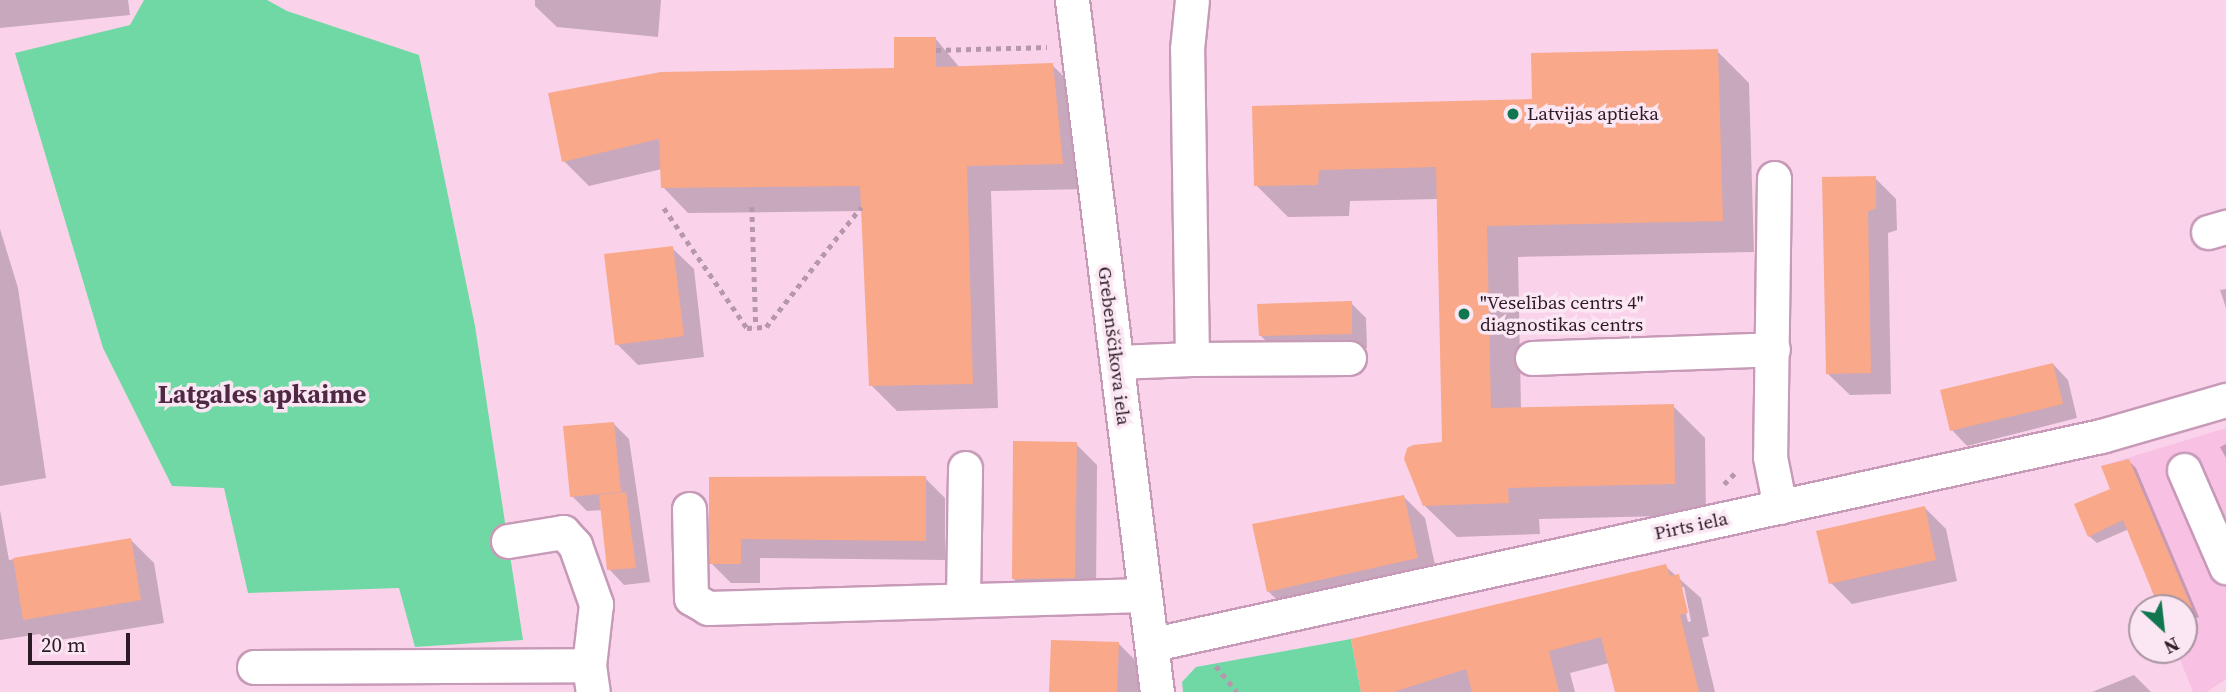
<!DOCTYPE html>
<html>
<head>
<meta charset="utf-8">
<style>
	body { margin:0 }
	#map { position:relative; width:2226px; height:692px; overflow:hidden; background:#fad3eb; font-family:"Source Serif 4",serif }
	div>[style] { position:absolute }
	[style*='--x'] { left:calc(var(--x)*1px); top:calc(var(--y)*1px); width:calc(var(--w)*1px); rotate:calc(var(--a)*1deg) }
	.built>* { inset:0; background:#f8c1e4 }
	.green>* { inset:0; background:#70d8a5 }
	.shadow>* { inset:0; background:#0003 }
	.building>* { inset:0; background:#faa88a }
	.path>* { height:4.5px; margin-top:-2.25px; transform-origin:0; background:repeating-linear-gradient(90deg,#b797ab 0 5px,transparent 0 10px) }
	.roads { filter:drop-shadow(2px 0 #c79ab7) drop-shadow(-2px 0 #c79ab7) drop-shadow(0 2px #c79ab7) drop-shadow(0 -2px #c79ab7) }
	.minor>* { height:33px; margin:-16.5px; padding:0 16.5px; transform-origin:16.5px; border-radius:16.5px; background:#fff }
	.dots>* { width:19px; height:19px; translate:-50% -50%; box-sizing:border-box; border:4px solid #fbe7f3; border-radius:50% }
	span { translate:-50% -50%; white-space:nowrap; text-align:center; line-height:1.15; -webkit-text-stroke:7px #fbe7f3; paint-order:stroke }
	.poi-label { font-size:19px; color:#2c1b26 }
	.left { translate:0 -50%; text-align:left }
	.street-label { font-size:19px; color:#2c1b26 }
	.district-label { font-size:26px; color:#4f2943; font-weight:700 }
	.north { position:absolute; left:2128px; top:594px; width:70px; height:70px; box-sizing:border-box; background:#fbe7f3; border:2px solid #a895a1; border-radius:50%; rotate:153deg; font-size:19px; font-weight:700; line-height:28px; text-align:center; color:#2c1b26 }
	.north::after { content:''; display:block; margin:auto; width:24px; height:32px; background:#0f764e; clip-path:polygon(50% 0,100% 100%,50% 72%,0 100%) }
	.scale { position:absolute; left:28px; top:633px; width:102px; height:32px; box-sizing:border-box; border:4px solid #2c1b26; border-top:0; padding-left:9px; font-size:21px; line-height:24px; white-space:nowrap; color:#2c1b26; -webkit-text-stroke:5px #fbe7f3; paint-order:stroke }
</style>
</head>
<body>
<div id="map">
	<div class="built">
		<div style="clip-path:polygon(2226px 428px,2226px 679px,2207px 692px,2193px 692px,2176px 650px,2184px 650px,2184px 608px,2101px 466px)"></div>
	</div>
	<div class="green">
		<div style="clip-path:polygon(144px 0,267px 0,287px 11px,419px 55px,475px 326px,523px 640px,415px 647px,399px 588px,248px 593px,224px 488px,172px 486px,103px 348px,15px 53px,130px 25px)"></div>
		<div style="clip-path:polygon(1351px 639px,1361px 692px,1183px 692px,1182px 682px,1196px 667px)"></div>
	</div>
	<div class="shadow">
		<div style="clip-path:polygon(0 0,128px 0,130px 15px,0 28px)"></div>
		<div style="clip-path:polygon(535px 0,661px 0,658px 37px,557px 27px,535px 6px)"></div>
		<div style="clip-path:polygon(935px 38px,960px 68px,1052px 65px,1078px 90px,1088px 189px,991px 191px,998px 408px,897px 411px,871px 385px,863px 211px,688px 213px,663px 187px,662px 169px,589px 186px,564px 161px,896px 69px)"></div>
		<div style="clip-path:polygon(1717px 51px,1749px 83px,1754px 252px,1518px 257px,1521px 409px,1673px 406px,1705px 438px,1706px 515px,1539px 519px,1540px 534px,1457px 537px,1424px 505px,1444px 444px,1438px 199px,1350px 201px,1349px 216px,1288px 217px,1256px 185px,1534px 101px)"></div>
		<div style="clip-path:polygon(1875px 178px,1896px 199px,1897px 230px,1888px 233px,1891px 394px,1850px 395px,1828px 374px)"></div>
		<div style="clip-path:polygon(0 229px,18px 288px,46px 478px,0 486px)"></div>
		<div style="clip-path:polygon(672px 248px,694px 269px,704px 357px,638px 365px,617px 344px)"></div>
		<div style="clip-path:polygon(2226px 289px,2226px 308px,2220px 290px)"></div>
		<div style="clip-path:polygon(1351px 303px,1366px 318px,1367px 348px,1276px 351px,1261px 336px)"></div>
		<div style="clip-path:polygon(2053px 364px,2068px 380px,2077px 418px,1967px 446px,1952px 430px)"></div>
		<div style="clip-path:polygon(614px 424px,629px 439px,650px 582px,624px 585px,609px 569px,603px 510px,587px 511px,572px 496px)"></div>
		<div style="clip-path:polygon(1076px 444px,1097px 465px,1096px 598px,1035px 600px,1014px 579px)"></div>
		<div style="clip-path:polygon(2226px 444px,2226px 458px,2220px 447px)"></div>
		<div style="clip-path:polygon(2129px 461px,2136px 468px,2199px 617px,2184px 623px,2184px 608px,2161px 608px,2129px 529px,2097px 543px,2089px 536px)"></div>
		<div style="clip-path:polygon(925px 478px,945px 498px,945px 560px,760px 558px,760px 583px,731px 583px,711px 563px,711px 479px)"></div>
		<div style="clip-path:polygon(1404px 497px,1425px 518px,1438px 579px,1290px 613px,1268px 591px)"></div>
		<div style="clip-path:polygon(1925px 508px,1946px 529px,1957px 581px,1852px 604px,1831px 583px)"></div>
		<div style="clip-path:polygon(0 510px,9px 560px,131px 540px,154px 563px,164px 623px,48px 642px,40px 634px,0 640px)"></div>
		<div style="clip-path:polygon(evenodd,1665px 566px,1701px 598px,1709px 636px,1702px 638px,1715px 692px,1617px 692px,1609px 663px,1570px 673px,1575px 692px,1363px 692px,1665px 566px,1680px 587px,1684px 587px,1691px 621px,1688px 622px,1680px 587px)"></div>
		<div style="clip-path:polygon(1118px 643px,1142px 667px,1141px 692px,1051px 692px)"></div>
		<div style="clip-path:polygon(2134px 675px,2151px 692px,2092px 692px)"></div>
	</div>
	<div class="building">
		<div style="clip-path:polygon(894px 37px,936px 37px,936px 67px,1053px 63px,1063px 164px,967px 166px,973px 384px,869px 386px,860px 186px,661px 188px,659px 139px,562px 162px,548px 93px,661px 72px,894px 68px)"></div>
		<div style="clip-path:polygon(1718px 49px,1723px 221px,1487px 226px,1491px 408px,1674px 404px,1675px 484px,1508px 488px,1509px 503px,1423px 506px,1404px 459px,1407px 448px,1413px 445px,1442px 442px,1436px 167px,1319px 170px,1318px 185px,1254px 186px,1252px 106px,1532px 99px,1531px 53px)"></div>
		<div style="clip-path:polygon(1876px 176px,1876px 208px,1868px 212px,1871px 373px,1826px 374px,1822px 177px)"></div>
		<div style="clip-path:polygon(673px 246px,684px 336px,615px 345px,604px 254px)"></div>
		<div style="clip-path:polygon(1352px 301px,1352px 334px,1259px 336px,1257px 304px)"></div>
		<div style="clip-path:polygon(2053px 363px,2063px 404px,1950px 431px,1940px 390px)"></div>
		<div style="clip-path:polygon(614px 422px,621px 492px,570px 497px,563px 426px)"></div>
		<div style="clip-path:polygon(1013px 441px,1077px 442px,1075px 578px,1012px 579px)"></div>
		<div style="clip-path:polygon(2129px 459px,2192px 608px,2159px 608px,2123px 520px,2088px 537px,2074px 504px,2110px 489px,2101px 466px)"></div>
		<div style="clip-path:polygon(926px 476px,926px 541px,741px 539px,741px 564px,709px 564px,709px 477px)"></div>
		<div style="clip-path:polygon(626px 492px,636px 568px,607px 570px,599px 495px)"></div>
		<div style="clip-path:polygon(1404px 495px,1418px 558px,1267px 592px,1252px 524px)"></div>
		<div style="clip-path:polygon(1925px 506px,1936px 560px,1829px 584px,1816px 531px)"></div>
		<div style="clip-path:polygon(131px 538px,141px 600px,23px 620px,13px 558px)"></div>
		<div style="clip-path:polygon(1666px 564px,1670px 576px,1679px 574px,1688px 613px,1680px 615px,1699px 692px,1615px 692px,1601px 637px,1549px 651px,1559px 692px,1472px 692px,1466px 669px,1393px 692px,1361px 692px,1351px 639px)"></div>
		<div style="clip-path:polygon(1051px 640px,1119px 642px,1117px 692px,1049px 692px)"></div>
	</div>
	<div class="path">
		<div style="--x:936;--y:50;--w:111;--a:-1.5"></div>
		<div style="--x:752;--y:207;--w:120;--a:88.1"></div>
		<div style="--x:664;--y:208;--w:146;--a:55.3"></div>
		<div style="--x:747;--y:328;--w:19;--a:-3"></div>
		<div style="--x:766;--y:327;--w:153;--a:-51.6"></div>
		<div style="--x:1724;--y:484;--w:20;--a:-45"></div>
		<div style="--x:1216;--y:666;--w:33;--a:51"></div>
	</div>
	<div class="roads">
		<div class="minor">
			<div style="--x:1072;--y:0;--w:697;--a:83"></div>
			<div style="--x:1774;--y:178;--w:279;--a:90.8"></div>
			<div style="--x:1770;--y:457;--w:51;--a:78.7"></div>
			<div style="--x:2208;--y:232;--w:19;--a:-16"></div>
			<div style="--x:1532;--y:358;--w:241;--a:-2.1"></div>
			<div style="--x:1192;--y:359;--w:157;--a:-0.4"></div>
			<div style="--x:1117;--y:362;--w:75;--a:-2.3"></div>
			<div style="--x:1192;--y:359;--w:310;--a:-90.9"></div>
			<div style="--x:1187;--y:49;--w:49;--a:-84.2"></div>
			<div style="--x:2184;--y:470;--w:106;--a:66.6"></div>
			<div style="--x:689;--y:509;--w:89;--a:88.7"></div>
			<div style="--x:691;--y:598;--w:20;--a:30"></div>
			<div style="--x:708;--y:608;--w:436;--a:-1.7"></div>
			<div style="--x:508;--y:541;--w:56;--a:-9.3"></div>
			<div style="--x:563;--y:532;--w:18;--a:47"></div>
			<div style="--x:575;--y:545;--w:63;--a:70.4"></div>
			<div style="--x:596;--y:604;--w:61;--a:96.5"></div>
			<div style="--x:963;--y:598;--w:130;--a:-89.1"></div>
			<div style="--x:1154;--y:644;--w:970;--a:-12.39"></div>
			<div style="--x:2101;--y:436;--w:130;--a:-16.1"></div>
			<div style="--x:254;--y:667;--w:335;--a:-0.3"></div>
			<div style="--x:589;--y:665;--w:27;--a:82"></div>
		</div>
	</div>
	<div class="dots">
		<div style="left:1513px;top:114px;background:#0f764e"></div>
		<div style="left:1464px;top:314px;background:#0f764e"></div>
	</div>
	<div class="poi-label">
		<span class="left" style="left:1527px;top:114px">Latvijas aptieka</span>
		<span class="left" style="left:1480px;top:314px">"Veselības centrs 4"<br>diagnostikas centrs</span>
	</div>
	<div class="street-label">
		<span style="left:1114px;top:346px;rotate:83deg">Grebenščikova iela</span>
		<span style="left:1691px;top:526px;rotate:-12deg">Pirts iela</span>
	</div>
	<div class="district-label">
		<span style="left:262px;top:395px">Latgales apkaime</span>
	</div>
	<div class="north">N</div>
	<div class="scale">20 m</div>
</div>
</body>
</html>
